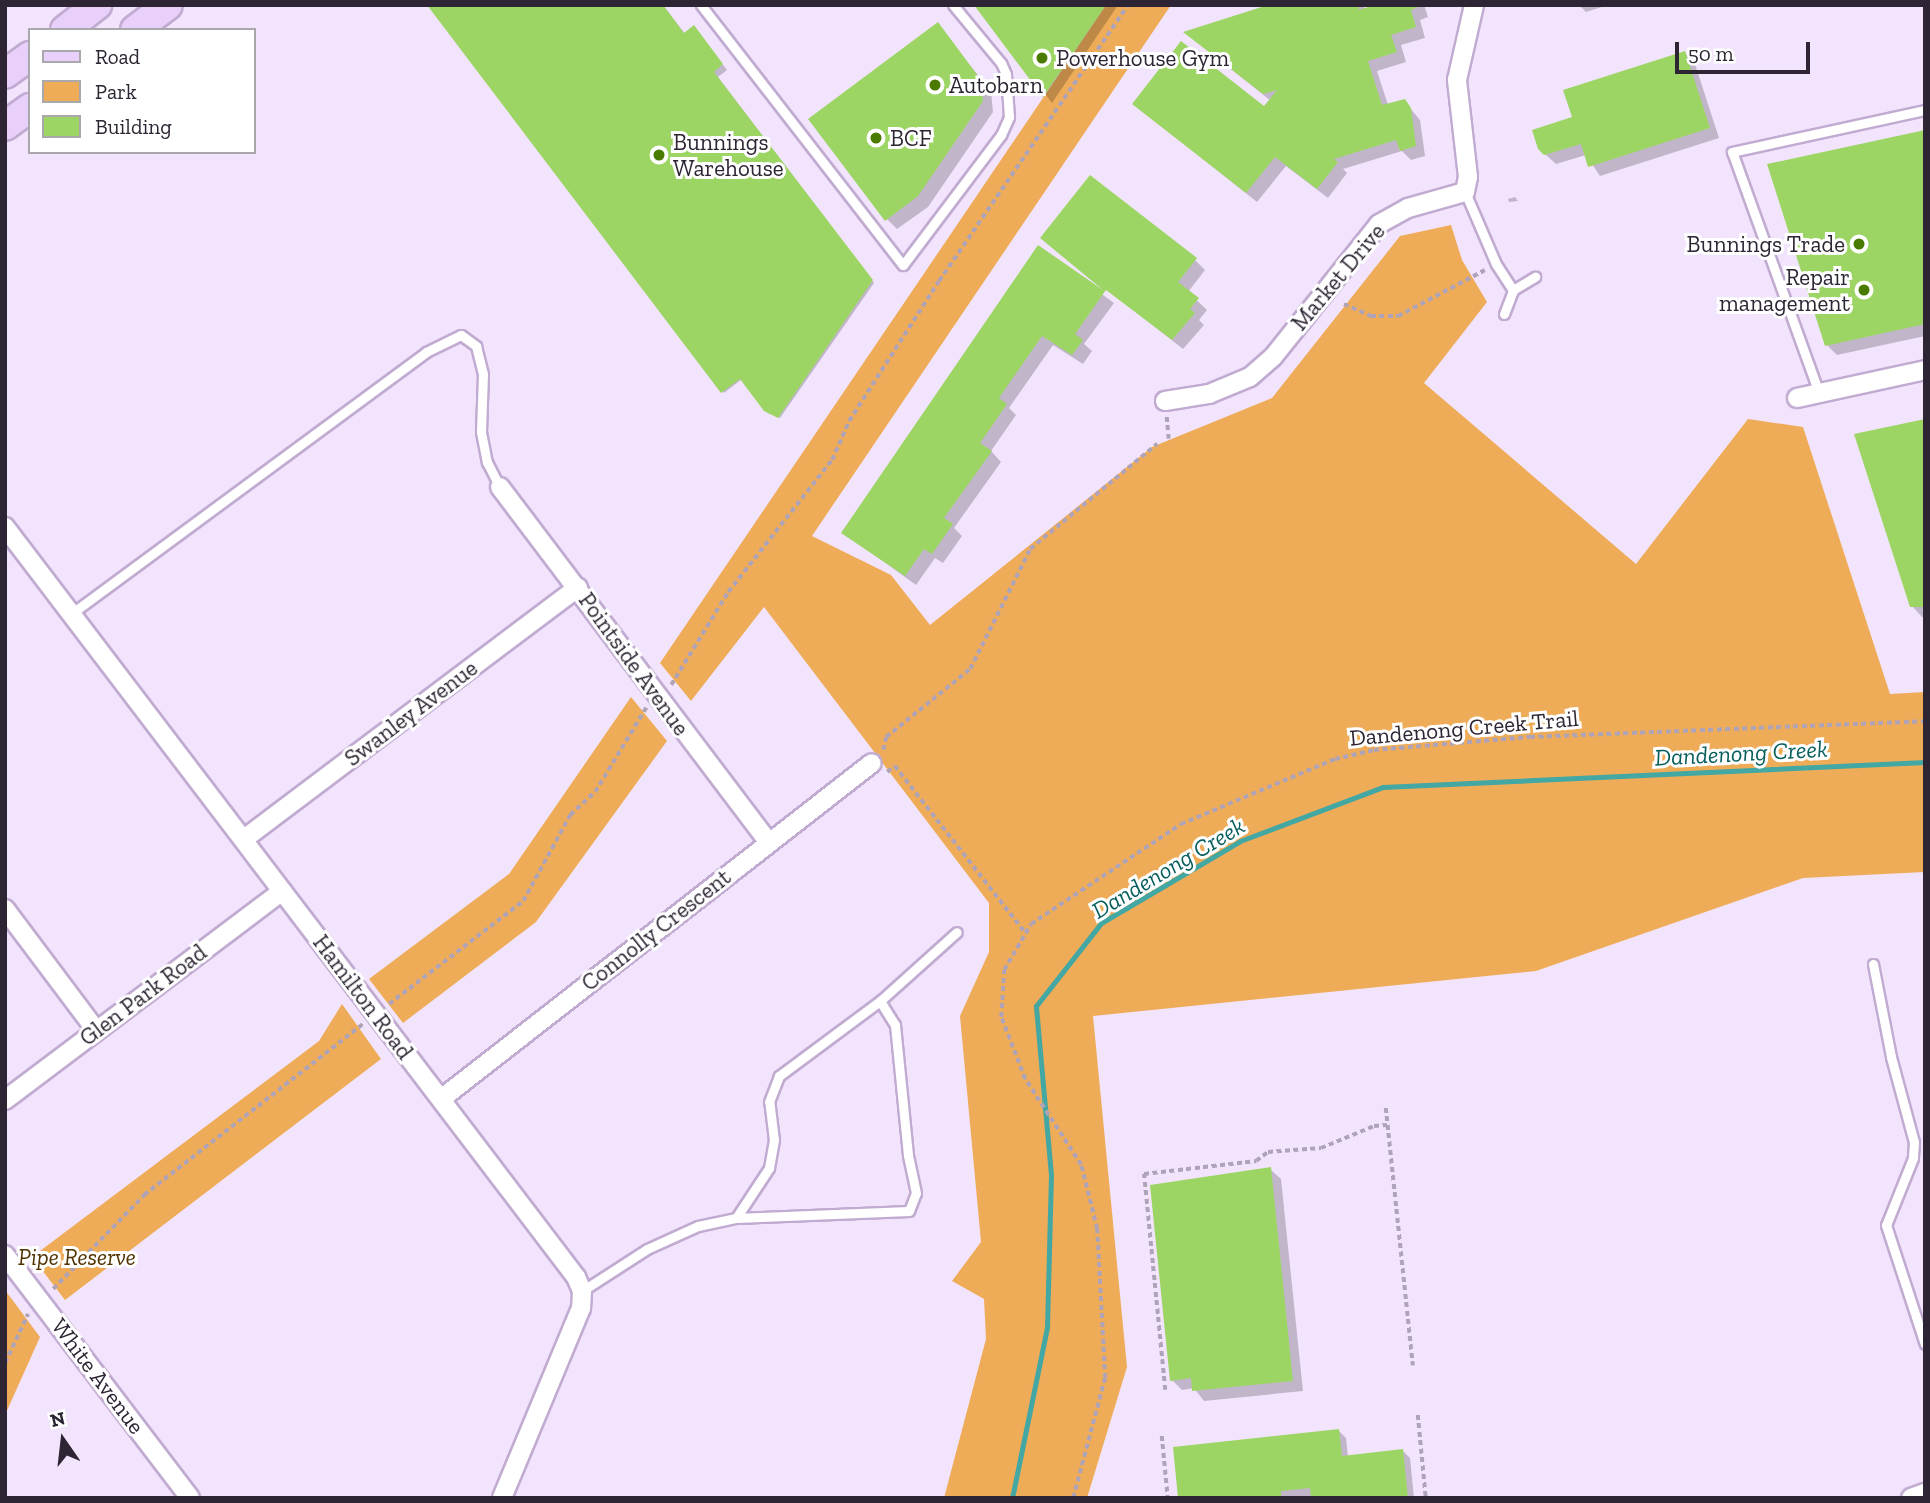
<!DOCTYPE html>
<html>
<head>
<meta charset="utf-8">
<style>
	body { margin:0 }
	#map { position:relative; width:1930px; height:1503px; overflow:hidden; background:#f2e4fc; font-family:"Zilla Slab",serif }
	div>[style] { position:absolute }
	[style*='--x'] { left:calc(var(--x)*1px); top:calc(var(--y)*1px); width:calc(var(--w)*1px); rotate:calc(var(--a)*1deg) }
	.green>* { inset:0; background:#eeac58 }
	.shadow>* { inset:0; background:#0003 }
	.stream>* { height:5px; margin:-2.5px; padding:0 2.5px; transform-origin:2.5px; border-radius:2.5px; background:#43a7a3 }
	.building>* { inset:0; background:#9dd565 }
	.path>* { height:3.5px; margin-top:-1.75px; transform-origin:0; background:repeating-linear-gradient(90deg,#afa3b8 0 5px,transparent 0 8.5px) }
	.roads { filter:drop-shadow(2px 0 #c1abd1) drop-shadow(-2px 0 #c1abd1) drop-shadow(0 2px #c1abd1) drop-shadow(0 -2px #c1abd1) }
	.lane>* { height:9px; margin:-4.5px; padding:0 4.5px; transform-origin:4.5px; border-radius:4.5px; background:#fff }
	.street>* { height:18px; margin:-9px; padding:0 9px; transform-origin:9px; border-radius:9px; background:#fff }
	.primary>* { height:28px; margin:-14px; padding:0 14px; transform-origin:14px; border-radius:14px; background:#e9d0fa }
	.dots>* { width:19px; height:19px; translate:-50% -50%; box-sizing:border-box; border:4px solid #fff; border-radius:50% }
	span { translate:-50% -50%; white-space:nowrap; text-align:center; line-height:1.15; -webkit-text-stroke:6px #fff; paint-order:stroke }
	.poi-label { font-size:23px; color:#2d2533 }
	.left { translate:0 -50%; text-align:left }
	.right { translate:-100% -50%; text-align:right }
	.street-label { font-size:23px; color:#2d2533 }
	.park-label { font-size:23px; color:#513201; font-style:italic }
	.water-label { font-size:24px; color:#055e5c; font-style:italic }
	.frame { position:absolute; inset:0; border:7px solid #2d2533; pointer-events:none }
	.legend { position:absolute; left:28px; top:28px; width:228px; height:126px; box-sizing:border-box; background:#fff; border:2px solid #aba8ad; margin:0; padding:9px 12px; list-style:none; font-size:21px; color:#2d2533 }
	.legend li { display:flex; align-items:center; gap:14px; height:35px }
	.legend b { width:35px; border:2px solid #aba8ad }
	.north { position:absolute; left:28px; top:1405px; width:70px; height:70px; -webkit-text-stroke:5px #fff; paint-order:stroke; rotate:346deg; font-size:19px; font-weight:700; line-height:28px; text-align:center; color:#2d2533 }
	.north::after { content:''; display:block; margin:auto; width:24px; height:32px; background:#2d2533; clip-path:polygon(50% 0,100% 100%,50% 72%,0 100%) }
	.scale { position:absolute; left:1675px; top:42px; width:135px; height:32px; box-sizing:border-box; border:4px solid #2d2533; border-top:0; padding-left:9px; font-size:21px; line-height:24px; white-space:nowrap; color:#2d2533; -webkit-text-stroke:5px #fff; paint-order:stroke }
</style>
</head>
<body>
<div id="map">
	<div class="green">
		<div style="clip-path:polygon(1106px 5px,1171px 5px,812px 536px,891px 575px,930px 625px,1152px 447px,1272px 398px,1400px 236px,1451px 225px,1462px 260px,1487px 302px,1424px 383px,1636px 564px,1748px 419px,1803px 427px,1890px 694px,1925px 692px,1925px 872px,1803px 878px,1536px 971px,1093px 1016px,1127px 1367px,1087px 1498px,944px 1498px,986px 1339px,984px 1299px,952px 1281px,981px 1242px,960px 1016px,989px 952px,989px 903px,764px 607px,691px 701px,660px 663px)"></div>
		<div style="clip-path:polygon(631px 697px,667px 741px,536px 922px,403px 1023px,369px 979px,509px 874px)"></div>
		<div style="clip-path:polygon(342px 1004px,381px 1059px,65px 1300px,32px 1257px,319px 1041px)"></div>
		<div style="clip-path:polygon(5px 1290px,40px 1337px,5px 1415px)"></div>
	</div>
	<div class="shadow">
		<div style="clip-path:polygon(429px 5px,663px 5px,685px 34px,698px 32px,727px 70px,718px 77px,874px 283px,780px 418px,768px 413px,742px 379px,724px 393px)"></div>
		<div style="clip-path:polygon(976px 5px,1118px 5px,1052px 103px)"></div>
		<div style="clip-path:polygon(1318px 5px,1364px 5px,1365px 10px,1424px 5px,1428px 17px,1420px 20px,1425px 38px,1401px 45px,1406px 62px,1377px 71px,1388px 105px,1404px 101px,1420px 120px,1425px 156px,1411px 160px,1402px 151px,1343px 169px,1347px 173px,1328px 198px,1286px 166px,1257px 202px,1134px 104px,1264px 108px,1271px 101px,1186px 33px)"></div>
		<div style="clip-path:polygon(1579px 5px,1608px 5px,1586px 12px)"></div>
		<div style="clip-path:polygon(937px 25px,991px 91px,993px 112px,928px 207px,897px 229px,887px 219px)"></div>
		<div style="clip-path:polygon(1685px 53px,1695px 64px,1719px 138px,1600px 176px,1586px 155px,1556px 164px,1545px 154px)"></div>
		<div style="clip-path:polygon(1925px 132px,1925px 336px,1837px 355px,1827px 345px)"></div>
		<div style="clip-path:polygon(1515px 197px,1518px 201px,1509px 202px,1508px 199px)"></div>
		<div style="clip-path:polygon(1042px 238px,1195px 260px,1205px 270px,1188px 292px,1207px 310px,1199px 320px,1204px 325px,1183px 349px)"></div>
		<div style="clip-path:polygon(1039px 248px,1114px 303px,1084px 344px,1092px 351px,1083px 364px,1053px 345px,1009px 408px,1016px 415px,991px 451px,1001px 462px,954px 528px,962px 536px,943px 563px,935px 558px,916px 585px,844px 533px)"></div>
		<div style="clip-path:polygon(1925px 421px,1925px 617px,1922px 617px,1912px 606px)"></div>
		<div style="clip-path:polygon(1270px 1169px,1281px 1179px,1303px 1391px,1204px 1401px,1194px 1388px,1182px 1390px,1172px 1380px)"></div>
		<div style="clip-path:polygon(1338px 1430px,1346px 1438px,1348px 1457px,1403px 1451px,1410px 1458px,1414px 1498px,1180px 1498px)"></div>
	</div>
	<div class="stream">
		<div style="--x:1012;--y:1498;--w:175;--a:-78.4"></div>
		<div style="--x:1047;--y:1327;--w:152;--a:-88.5"></div>
		<div style="--x:1051;--y:1175;--w:170;--a:-95.1"></div>
		<div style="--x:1036;--y:1006;--w:105;--a:-51.9"></div>
		<div style="--x:1101;--y:923;--w:161;--a:-30.5"></div>
		<div style="--x:1240;--y:841;--w:153;--a:-20.7"></div>
		<div style="--x:1383;--y:787;--w:543;--a:-2.64"></div>
	</div>
	<div class="building">
		<div style="clip-path:polygon(427px 5px,663px 5px,684px 33px,694px 25px,723px 64px,714px 72px,873px 280px,778px 418px,764px 411px,740px 379px,721px 393px)"></div>
		<div style="clip-path:polygon(974px 5px,1106px 5px,1043px 97px)"></div>
		<div style="clip-path:polygon(1268px 5px,1358px 5px,1359px 10px,1374px 5px,1422px 5px,1411px 10px,1416px 27px,1391px 35px,1397px 52px,1368px 61px,1382px 105px,1405px 99px,1411px 108px,1416px 146px,1400px 151px,1396px 140px,1334px 159px,1338px 162px,1317px 189px,1275px 157px,1246px 193px,1132px 104px,1181px 41px,1264px 106px,1277px 90px,1263px 94px,1183px 32px)"></div>
		<div style="clip-path:polygon(938px 22px,981px 80px,983px 101px,918px 196px,885px 221px,808px 119px)"></div>
		<div style="clip-path:polygon(1685px 51px,1710px 128px,1588px 167px,1581px 144px,1544px 155px,1538px 149px,1532px 130px,1572px 117px,1563px 90px)"></div>
		<div style="clip-path:polygon(1925px 130px,1925px 324px,1825px 346px,1767px 164px)"></div>
		<div style="clip-path:polygon(1090px 175px,1197px 258px,1178px 282px,1199px 298px,1190px 309px,1195px 313px,1172px 340px,1106px 290px,1075px 334px,1083px 340px,1072px 355px,1042px 336px,999px 398px,1007px 404px,980px 443px,992px 451px,944px 518px,953px 524px,932px 554px,924px 549px,905px 576px,841px 533px,1038px 245px,1103px 290px,1040px 238px)"></div>
		<div style="clip-path:polygon(1925px 419px,1925px 607px,1910px 607px,1854px 434px)"></div>
		<div style="clip-path:polygon(1271px 1167px,1293px 1381px,1192px 1391px,1191px 1378px,1170px 1381px,1150px 1185px)"></div>
		<div style="clip-path:polygon(1339px 1429px,1342px 1456px,1403px 1449px,1408px 1498px,1311px 1498px,1310px 1488px,1281px 1491px,1281px 1498px,1178px 1498px,1173px 1447px)"></div>
	</div>
	<div class="path">
		<div style="--x:1344;--y:304;--w:30;--a:24"></div>
		<div style="--x:1371;--y:316;--w:27;--a:0"></div>
		<div style="--x:1398;--y:316;--w:98;--a:-27.9"></div>
		<div style="--x:1167;--y:417;--w:22;--a:85"></div>
		<div style="--x:671;--y:685;--w:109;--a:-58.5"></div>
		<div style="--x:728;--y:592;--w:168;--a:-51.8"></div>
		<div style="--x:832;--y:460;--w:43;--a:-66.4"></div>
		<div style="--x:849;--y:421;--w:166;--a:-57.3"></div>
		<div style="--x:939;--y:281;--w:335;--a:-55.6"></div>
		<div style="--x:883;--y:750;--w:13;--a:-77"></div>
		<div style="--x:886;--y:737;--w:108;--a:-39"></div>
		<div style="--x:970;--y:669;--w:134;--a:-63.4"></div>
		<div style="--x:1030;--y:549;--w:165;--a:-39.6"></div>
		<div style="--x:887;--y:772;--w:10;--a:-37"></div>
		<div style="--x:895;--y:766;--w:209;--a:52"></div>
		<div style="--x:389;--y:1004;--w:169;--a:-37.5"></div>
		<div style="--x:523;--y:901;--w:98;--a:-61.3"></div>
		<div style="--x:570;--y:815;--w:34;--a:-43"></div>
		<div style="--x:595;--y:792;--w:100;--a:-58.8"></div>
		<div style="--x:1386;--y:1108;--w:259;--a:84"></div>
		<div style="--x:53;--y:1289;--w:131;--a:-45.9"></div>
		<div style="--x:144;--y:1195;--w:278;--a:-38"></div>
		<div style="--x:5;--y:1363;--w:54;--a:-64.9"></div>
		<div style="--x:1165;--y:1390;--w:217;--a:-95.6"></div>
		<div style="--x:1144;--y:1174;--w:113;--a:-6.6"></div>
		<div style="--x:1256;--y:1161;--w:15;--a:-37"></div>
		<div style="--x:1268;--y:1152;--w:53;--a:-4.3"></div>
		<div style="--x:1321;--y:1148;--w:57;--a:-22.5"></div>
		<div style="--x:1374;--y:1126;--w:13;--a:-4"></div>
		<div style="--x:1418;--y:1415;--w:83;--a:84.5"></div>
		<div style="--x:1162;--y:1436;--w:62;--a:84.5"></div>
		<div style="--x:1073;--y:1498;--w:124;--a:-75.1"></div>
		<div style="--x:1105;--y:1378;--w:149;--a:-93.1"></div>
		<div style="--x:1097;--y:1229;--w:66;--a:-104"></div>
		<div style="--x:1081;--y:1165;--w:103;--a:-123.1"></div>
		<div style="--x:1025;--y:1079;--w:66;--a:-111.2"></div>
		<div style="--x:1001;--y:1017;--w:47;--a:-86.3"></div>
		<div style="--x:1004;--y:970;--w:53;--a:-59.6"></div>
		<div style="--x:1031;--y:924;--w:180;--a:-33.7"></div>
		<div style="--x:1181;--y:824;--w:167;--a:-22.9"></div>
		<div style="--x:1335;--y:759;--w:40;--a:-13"></div>
		<div style="--x:1374;--y:750;--w:157;--a:-4.8"></div>
		<div style="--x:1530;--y:737;--w:395;--a:-2.3"></div>
	</div>
	<div class="roads">
		<div class="lane">
			<div style="--x:701;--y:5;--w:329;--a:52.2"></div>
			<div style="--x:903;--y:265;--w:163;--a:-53"></div>
			<div style="--x:1001;--y:135;--w:20;--a:-66"></div>
			<div style="--x:1009;--y:117;--w:43;--a:-94"></div>
			<div style="--x:1006;--y:74;--w:12;--a:-114"></div>
			<div style="--x:1001;--y:63;--w:75;--a:-129.6"></div>
			<div style="--x:1465;--y:192;--w:78;--a:66.7"></div>
			<div style="--x:1496;--y:264;--w:31;--a:57"></div>
			<div style="--x:1504;--y:314;--w:26;--a:-69"></div>
			<div style="--x:1513;--y:290;--w:26;--a:-31"></div>
			<div style="--x:1819;--y:393;--w:256;--a:-109.8"></div>
			<div style="--x:1732;--y:152;--w:198;--a:-12.3"></div>
			<div style="--x:71;--y:614;--w:441;--a:-36.4"></div>
			<div style="--x:426;--y:352;--w:39;--a:-26"></div>
			<div style="--x:461;--y:335;--w:19;--a:36"></div>
			<div style="--x:476;--y:346;--w:29;--a:76"></div>
			<div style="--x:483;--y:374;--w:58;--a:92"></div>
			<div style="--x:481;--y:432;--w:31;--a:79"></div>
			<div style="--x:487;--y:462;--w:28;--a:63"></div>
			<div style="--x:1873;--y:964;--w:95;--a:79"></div>
			<div style="--x:1891;--y:1057;--w:88;--a:74.9"></div>
			<div style="--x:1914;--y:1142;--w:16;--a:94"></div>
			<div style="--x:1913;--y:1158;--w:72;--a:111.9"></div>
			<div style="--x:1886;--y:1225;--w:125;--a:71.9"></div>
			<div style="--x:736;--y:1218;--w:60;--a:-56.6"></div>
			<div style="--x:769;--y:1168;--w:28;--a:-80"></div>
			<div style="--x:774;--y:1140;--w:38;--a:-97"></div>
			<div style="--x:769;--y:1102;--w:28;--a:-69"></div>
			<div style="--x:779;--y:1076;--w:126;--a:-36.6"></div>
			<div style="--x:582;--y:1291;--w:77;--a:-32.9"></div>
			<div style="--x:647;--y:1249;--w:56;--a:-24.3"></div>
			<div style="--x:698;--y:1226;--w:39;--a:-12"></div>
			<div style="--x:736;--y:1218;--w:173;--a:-2.3"></div>
			<div style="--x:909;--y:1211;--w:19;--a:-69"></div>
			<div style="--x:916;--y:1193;--w:39;--a:-102"></div>
			<div style="--x:908;--y:1155;--w:131;--a:-95.7"></div>
			<div style="--x:895;--y:1025;--w:28;--a:-122"></div>
			<div style="--x:880;--y:1001;--w:103;--a:-41.9"></div>
		</div>
		<div class="street">
			<div style="--x:1797;--y:398;--w:131;--a:-12.3"></div>
			<div style="--x:1165;--y:401;--w:45;--a:-9"></div>
			<div style="--x:1209;--y:394;--w:44;--a:-22.5"></div>
			<div style="--x:1250;--y:377;--w:30;--a:-41"></div>
			<div style="--x:1273;--y:357;--w:170;--a:-51.4"></div>
			<div style="--x:1379;--y:224;--w:33;--a:-29"></div>
			<div style="--x:1408;--y:208;--w:59;--a:-15.7"></div>
			<div style="--x:1465;--y:192;--w:15;--a:-79"></div>
			<div style="--x:1468;--y:177;--w:98;--a:-96.5"></div>
			<div style="--x:1457;--y:80;--w:77;--a:-77.2"></div>
			<div style="--x:500;--y:487;--w:444;--a:52.9"></div>
			<div style="--x:5;--y:527;--w:943;--a:52.72"></div>
			<div style="--x:576;--y:1277;--w:15;--a:67"></div>
			<div style="--x:582;--y:1291;--w:17;--a:93"></div>
			<div style="--x:581;--y:1308;--w:206;--a:112.6"></div>
			<div style="--x:244;--y:839;--w:418;--a:-37"></div>
			<div style="--x:5;--y:909;--w:151;--a:53.1"></div>
			<div style="--x:441;--y:1099;--w:546;--a:-37.94"></div>
			<div style="--x:5;--y:1100;--w:347;--a:-37"></div>
			<div style="--x:5;--y:1255;--w:305;--a:52.7"></div>
			<div style="--x:1911;--y:1498;--w:15;--a:-20"></div>
		</div>
		<div class="primary">
			<div style="--x:65;--y:30;--w:41;--a:-38"></div>
			<div style="--x:135;--y:30;--w:41;--a:-37.1"></div>
			<div style="--x:5;--y:74;--w:31;--a:-36"></div>
			<div style="--x:5;--y:126;--w:31;--a:-36"></div>
		</div>
	</div>
	<div class="dots">
		<div style="left:1042px;top:58px;background:#4b7a00"></div>
		<div style="left:935px;top:85px;background:#4b7a00"></div>
		<div style="left:876px;top:138px;background:#4b7a00"></div>
		<div style="left:659px;top:155px;background:#4b7a00"></div>
		<div style="left:1859px;top:244px;background:#4b7a00"></div>
		<div style="left:1864px;top:290px;background:#4b7a00"></div>
	</div>
	<div class="poi-label">
		<span class="left" style="left:1056px;top:58px">Powerhouse Gym</span>
		<span class="left" style="left:949px;top:85px">Autobarn</span>
		<span class="left" style="left:890px;top:138px">BCF</span>
		<span class="left" style="left:673px;top:155px">Bunnings<br>Warehouse</span>
		<span class="right" style="left:1845px;top:244px">Bunnings Trade</span>
		<span class="right" style="left:1850px;top:290px">Repair<br>management</span>
	</div>
	<div class="street-label">
		<span style="left:1338px;top:277px;rotate:-50deg">Market Drive</span>
		<span style="left:634px;top:664px;rotate:54deg">Pointside Avenue</span>
		<span style="left:411px;top:713px;rotate:-37deg">Swanley Avenue</span>
		<span style="left:1464px;top:728px;rotate:-5deg">Dandenong Creek Trail</span>
		<span style="left:656px;top:930px;rotate:-38deg">Connolly Crescent</span>
		<span style="left:143px;top:995px;rotate:-37deg">Glen Park Road</span>
		<span style="left:363px;top:997px;rotate:53deg">Hamilton Road</span>
		<span style="left:98px;top:1376px;rotate:53deg">White Avenue</span>
	</div>
	<div class="park-label">
		<span style="left:77px;top:1257px">Pipe Reserve</span>
	</div>
	<div class="water-label">
		<span style="left:1741px;top:753px;rotate:-3deg">Dandenong Creek</span>
		<span style="left:1168px;top:868px;rotate:-31deg">Dandenong Creek</span>
	</div>
	<div class="frame"></div>
	<ul class="legend">
	<li><b style="height:9px;background:#e9d0fa"></b>Road</li>
	<li><b style="height:19px;background:#eeac58"></b>Park</li>
	<li><b style="height:19px;background:#9dd565"></b>Building</li>
	</ul>
	<div class="north">N</div>
	<div class="scale">50 m</div>
</div>
</body>
</html>
